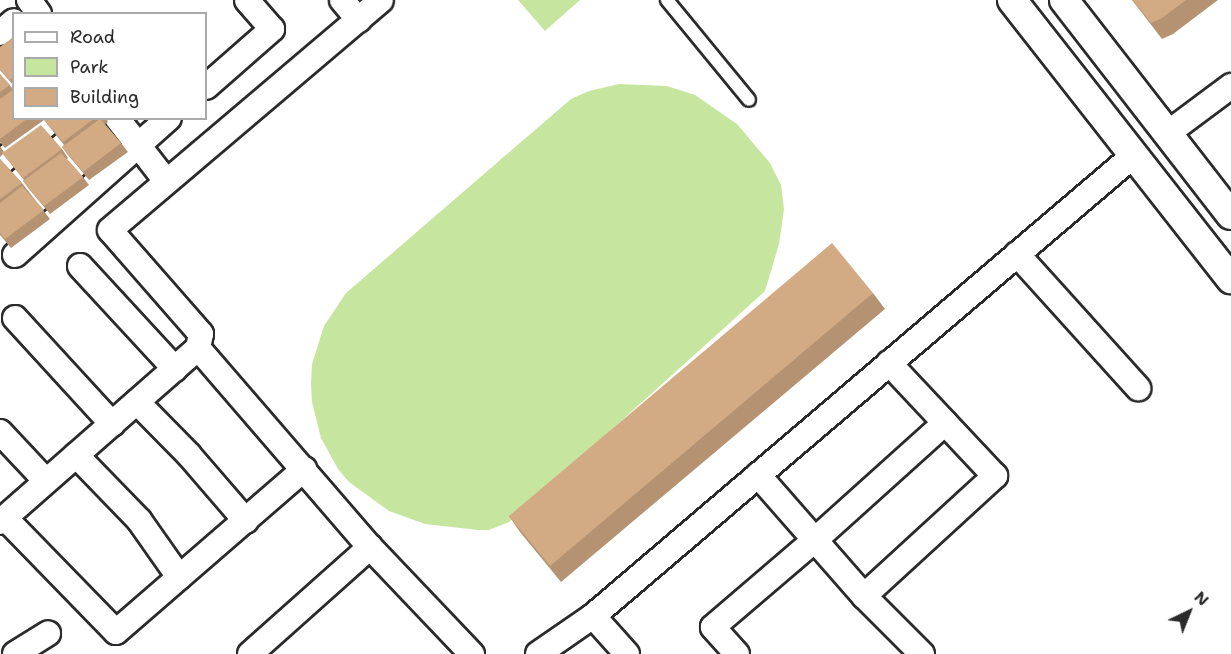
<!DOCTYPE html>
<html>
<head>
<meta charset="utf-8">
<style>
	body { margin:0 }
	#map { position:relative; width:1231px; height:654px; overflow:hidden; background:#fff; font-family:"Shantell Sans",sans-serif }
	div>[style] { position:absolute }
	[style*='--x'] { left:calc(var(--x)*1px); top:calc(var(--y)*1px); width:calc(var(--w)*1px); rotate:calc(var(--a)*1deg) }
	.green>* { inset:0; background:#c6e59e }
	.roads { filter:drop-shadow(2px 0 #2b2b2b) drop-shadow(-2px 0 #2b2b2b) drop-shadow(0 2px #2b2b2b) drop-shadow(0 -2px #2b2b2b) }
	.service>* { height:12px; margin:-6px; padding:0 6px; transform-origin:6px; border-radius:6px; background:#fff }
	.minor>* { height:24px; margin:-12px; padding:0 12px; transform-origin:12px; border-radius:12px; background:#fff }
	.tertiary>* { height:28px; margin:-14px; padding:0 14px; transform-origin:14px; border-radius:14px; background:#fff }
	.wall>* { inset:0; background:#b59372 }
	.building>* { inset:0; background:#d2ab84 }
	span { translate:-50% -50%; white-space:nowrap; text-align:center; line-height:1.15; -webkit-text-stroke:5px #fff; paint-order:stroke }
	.legend { position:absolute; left:12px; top:12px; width:195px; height:108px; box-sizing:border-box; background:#fff; border:2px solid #aaa; margin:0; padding:8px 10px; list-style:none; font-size:18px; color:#2b2b2b }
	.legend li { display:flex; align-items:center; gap:12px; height:30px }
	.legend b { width:30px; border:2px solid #aaa }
	.north { position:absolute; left:1159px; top:582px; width:60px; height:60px; -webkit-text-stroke:4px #fff; paint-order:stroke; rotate:43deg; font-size:16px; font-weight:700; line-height:24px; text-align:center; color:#2b2b2b }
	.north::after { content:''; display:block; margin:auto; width:21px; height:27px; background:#2b2b2b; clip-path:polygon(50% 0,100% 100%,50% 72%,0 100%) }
</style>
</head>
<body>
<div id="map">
	<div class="green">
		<div style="clip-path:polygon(518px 0,580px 0,545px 31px)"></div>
		<div style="clip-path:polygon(619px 84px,667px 86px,695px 95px,737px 124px,770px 163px,781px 185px,784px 209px,779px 244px,765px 291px,509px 522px,489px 530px,478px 530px,425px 524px,389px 511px,349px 482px,338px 469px,321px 438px,312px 402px,311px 383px,312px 364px,324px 326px,346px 293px,571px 99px,589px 91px)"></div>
	</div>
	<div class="roads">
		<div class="service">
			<div style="--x:667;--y:0;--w:129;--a:50.6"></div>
		</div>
		<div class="minor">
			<div style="--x:29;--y:0;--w:17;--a:54"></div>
			<div style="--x:342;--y:0;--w:26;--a:50"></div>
			<div style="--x:0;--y:33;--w:18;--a:-41"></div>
			<div style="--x:206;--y:87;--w:88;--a:-41.3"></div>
			<div style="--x:272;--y:29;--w:38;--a:-131"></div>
			<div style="--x:117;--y:118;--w:80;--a:52.1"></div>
			<div style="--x:1168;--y:133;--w:79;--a:-36.7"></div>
			<div style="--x:0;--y:163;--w:70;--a:-39.8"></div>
			<div style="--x:1017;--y:254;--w:181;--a:47.9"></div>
			<div style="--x:15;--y:255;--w:206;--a:-41.7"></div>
			<div style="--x:80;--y:266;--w:140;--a:47.3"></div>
			<div style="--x:15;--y:318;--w:144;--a:47.5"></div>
			<div style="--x:198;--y:348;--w:14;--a:-78"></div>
			<div style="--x:201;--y:334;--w:138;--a:-131.2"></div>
			<div style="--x:110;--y:230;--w:355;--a:-40.3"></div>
			<div style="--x:137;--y:402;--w:74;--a:45.5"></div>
			<div style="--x:189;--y:455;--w:87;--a:49.2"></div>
			<div style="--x:0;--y:432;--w:67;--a:46.8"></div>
			<div style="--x:76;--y:455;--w:91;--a:45.9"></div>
			<div style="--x:139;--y:520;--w:70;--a:54.9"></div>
			<div style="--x:758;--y:475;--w:161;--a:48.8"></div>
			<div style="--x:864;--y:596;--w:82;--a:45"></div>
			<div style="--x:5;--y:518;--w:159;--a:45.8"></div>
			<div style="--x:116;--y:632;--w:249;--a:-40.9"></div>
			<div style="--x:0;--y:522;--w:264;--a:-41.3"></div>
			<div style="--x:198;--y:348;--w:263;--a:49.2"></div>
			<div style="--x:370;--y:547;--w:148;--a:46.4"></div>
			<div style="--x:864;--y:596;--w:178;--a:-42.5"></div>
			<div style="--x:995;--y:476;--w:155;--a:-133.2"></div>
			<div style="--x:593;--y:616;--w:51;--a:48.2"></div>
			<div style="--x:15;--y:654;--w:39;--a:-32"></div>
			<div style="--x:250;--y:654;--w:161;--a:-41.7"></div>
			<div style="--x:538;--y:654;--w:67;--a:-34.6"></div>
			<div style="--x:593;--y:616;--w:711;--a:-40.44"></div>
			<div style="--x:737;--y:654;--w:36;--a:-132"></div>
			<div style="--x:713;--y:627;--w:134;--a:-40.5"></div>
			<div style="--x:815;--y:540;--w:175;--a:-42"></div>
		</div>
		<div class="tertiary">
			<div style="--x:1012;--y:0;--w:355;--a:51.9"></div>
			<div style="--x:1064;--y:0;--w:272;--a:52.2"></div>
		</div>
	</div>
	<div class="wall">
		<div style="clip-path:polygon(1132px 0,1218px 0,1173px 34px,1162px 39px)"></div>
		<div style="clip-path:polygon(14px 37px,14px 86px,0 70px,0 47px)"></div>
		<div style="clip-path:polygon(0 74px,13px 89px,14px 118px,106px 118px,108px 122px,105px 124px,121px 143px,128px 152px,89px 180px,68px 155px,62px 147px,64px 145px,44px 120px,5px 148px,0 142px)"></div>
		<div style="clip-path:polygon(0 146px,4px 152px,62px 149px,68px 158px,67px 159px,83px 177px,89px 185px,50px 214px,29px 189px,23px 181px,24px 180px,3px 154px,0 157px)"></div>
		<div style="clip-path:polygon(0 159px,22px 183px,50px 219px,11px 248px,0 235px)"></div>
		<div style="clip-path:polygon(873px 293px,885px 309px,561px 582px,520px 532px,509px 516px)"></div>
	</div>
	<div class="building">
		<div style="clip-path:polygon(1133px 0,1186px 0,1162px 18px,1151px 23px)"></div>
		<div style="clip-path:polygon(14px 37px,14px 77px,9px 80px,0 69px,0 47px)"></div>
		<div style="clip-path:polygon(0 74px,10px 85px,0 92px)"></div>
		<div style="clip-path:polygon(14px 89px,14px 118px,28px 118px,0 139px,0 99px)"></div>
		<div style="clip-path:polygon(43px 118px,95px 118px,63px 142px)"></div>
		<div style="clip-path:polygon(100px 119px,121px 143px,83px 172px,62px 147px)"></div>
		<div style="clip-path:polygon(41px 125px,62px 149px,23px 178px,2px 153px)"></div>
		<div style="clip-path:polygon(61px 153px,83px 177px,44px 206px,23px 181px)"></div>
		<div style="clip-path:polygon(0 159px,22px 183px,0 199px)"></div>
		<div style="clip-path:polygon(22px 186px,44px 210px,5px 239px,0 233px,0 203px)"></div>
		<div style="clip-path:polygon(832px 243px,873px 293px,550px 566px,509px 516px)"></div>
	</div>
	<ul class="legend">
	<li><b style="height:8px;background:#fff"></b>Road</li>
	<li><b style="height:16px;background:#c6e59e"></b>Park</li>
	<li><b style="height:16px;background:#d2ab84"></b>Building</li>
	</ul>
	<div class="north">N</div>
</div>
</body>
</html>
